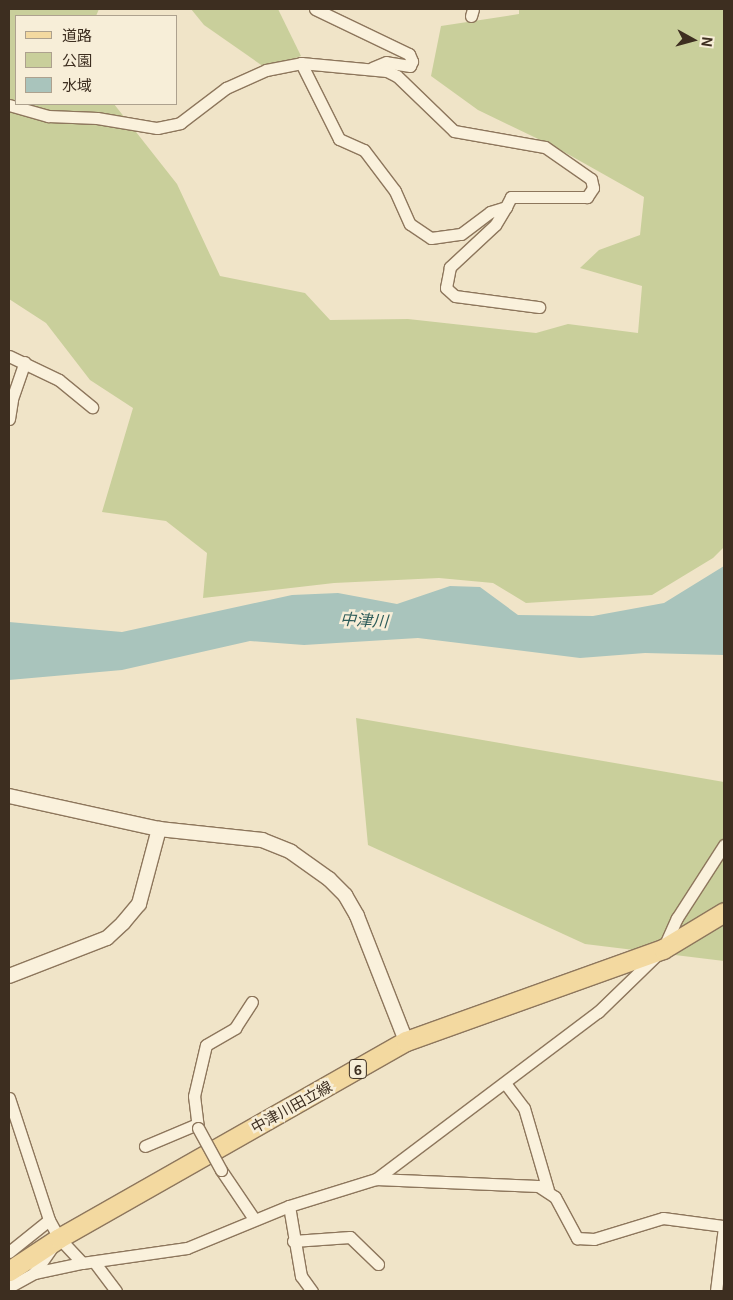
<!DOCTYPE html>
<html>
<head>
<meta charset="utf-8">
<style>
	body { margin:0 }
	#map { position:relative; width:733px; height:1300px; overflow:hidden; background:#f0e4c8; font-family:Georgia,"Noto Sans JP",serif }
	div>[style] { position:absolute }
	[style*='--x'] { left:calc(var(--x)*1px); top:calc(var(--y)*1px); width:calc(var(--w)*1px); rotate:calc(var(--a)*1deg) }
	.green>* { inset:0; background:#c9cf9b }
	.water>* { inset:0; background:#a9c4bc }
	.roads { filter:drop-shadow(1px 0 #8d765c) drop-shadow(-1px 0 #8d765c) drop-shadow(0 1px #8d765c) drop-shadow(0 -1px #8d765c) }
	.minor>* { height:11px; margin:-5.5px; padding:0 5.5px; transform-origin:5.5px; border-radius:5.5px; background:#faf1dc }
	.tertiary>* { height:14px; margin:-7px; padding:0 7px; transform-origin:7px; border-radius:7px; background:#faf1dc }
	.primary>* { height:19px; margin:-9.5px; padding:0 9.5px; transform-origin:9.5px; border-radius:9.5px; background:#f3d9a0 }
	.bridges { filter:drop-shadow(1px 0 #8d765c) drop-shadow(-1px 0 #8d765c) drop-shadow(0 1px #8d765c) drop-shadow(0 -1px #8d765c) }
	.minor-bridge>* { height:11px; margin:-5.5px; padding:0 5.5px; transform-origin:5.5px; border-radius:5.5px; background:#faf1dc }
	span { translate:-50% -50%; white-space:nowrap; text-align:center; line-height:1.15; -webkit-text-stroke:5px #f7eed8; paint-order:stroke }
	.shield-label span { padding:1px 4px; background:#f7eed8; border:1px solid; border-radius:4px; -webkit-text-stroke-width:0 }
	.shield-label { font-size:14px; color:#3d2e20; font-weight:700 }
	.street-label { font-size:15px; color:#3d2e20 }
	.water-label { font-size:16px; color:#2f5d5a; font-style:italic }
	.frame { position:absolute; inset:0; border:10px solid #3d2e20; pointer-events:none }
	.legend { position:absolute; left:15px; top:15px; width:162px; height:90px; box-sizing:border-box; background:#f7eed8; border:1px solid #ada18e; margin:0; padding:6px 9px; list-style:none; font-size:15px; color:#3d2e20 }
	.legend li { display:flex; align-items:center; gap:10px; height:25px }
	.legend b { width:25px; border:1px solid #ada18e }
	.north { position:absolute; left:668px; top:15px; width:50px; height:50px; -webkit-text-stroke:4px #f7eed8; paint-order:stroke; rotate:97deg; font-size:14px; font-weight:700; line-height:20px; text-align:center; color:#3d2e20 }
	.north::after { content:''; display:block; margin:auto; width:18px; height:22px; background:#3d2e20; clip-path:polygon(50% 0,100% 100%,50% 72%,0 100%) }
</style>
</head>
<body>
<div id="map">
	<div class="green">
		<div style="clip-path:polygon(9px 9px,99px 9px,96px 16px,16px 16px,16px 104px,114px 104px,177px 184px,220px 276px,305px 293px,330px 320px,408px 319px,536px 333px,568px 324px,638px 333px,642px 286px,580px 268px,599px 250px,640px 235px,644px 197px,557px 148px,478px 110px,431px 76px,441px 26px,519px 14px,519px 9px,724px 9px,724px 547px,713px 558px,652px 595px,526px 603px,493px 583px,439px 578px,334px 583px,203px 598px,207px 553px,166px 521px,102px 512px,133px 408px,90px 380px,46px 323px,9px 299px)"></div>
		<div style="clip-path:polygon(191px 9px,278px 9px,301px 56px,267px 69px,204px 25px)"></div>
		<div style="clip-path:polygon(356px 718px,724px 782px,724px 961px,585px 944px,368px 845px)"></div>
	</div>
	<div class="water">
		<div style="clip-path:polygon(724px 566px,724px 655px,645px 653px,580px 658px,418px 638px,304px 645px,250px 641px,122px 670px,9px 680px,9px 622px,122px 632px,292px 595px,338px 593px,397px 604px,450px 586px,480px 587px,518px 615px,593px 616px,664px 603px)"></div>
	</div>
	<div class="roads">
		<div class="minor">
			<div style="--x:315;--y:9;--w:104;--a:25.6"></div>
			<div style="--x:409;--y:54;--w:8;--a:67"></div>
			<div style="--x:412;--y:61;--w:5;--a:112"></div>
			<div style="--x:410;--y:66;--w:24;--a:-171"></div>
			<div style="--x:386;--y:62;--w:15;--a:157"></div>
			<div style="--x:471;--y:16;--w:7;--a:-74"></div>
			<div style="--x:301;--y:63;--w:86;--a:5.3"></div>
			<div style="--x:387;--y:71;--w:11;--a:27"></div>
			<div style="--x:397;--y:76;--w:79;--a:44"></div>
			<div style="--x:454;--y:131;--w:92;--a:10"></div>
			<div style="--x:545;--y:147;--w:56;--a:34.8"></div>
			<div style="--x:591;--y:179;--w:9;--a:77"></div>
			<div style="--x:593;--y:188;--w:11;--a:124"></div>
			<div style="--x:587;--y:197;--w:76;--a:180"></div>
			<div style="--x:511;--y:197;--w:11;--a:117"></div>
			<div style="--x:9;--y:105;--w:41;--a:15.8"></div>
			<div style="--x:48;--y:116;--w:49;--a:2.3"></div>
			<div style="--x:97;--y:118;--w:61;--a:9.5"></div>
			<div style="--x:157;--y:128;--w:24;--a:-12"></div>
			<div style="--x:180;--y:123;--w:58;--a:-37.3"></div>
			<div style="--x:226;--y:88;--w:44;--a:-24.2"></div>
			<div style="--x:266;--y:70;--w:36;--a:-11"></div>
			<div style="--x:301;--y:63;--w:85;--a:63.4"></div>
			<div style="--x:339;--y:139;--w:27;--a:24"></div>
			<div style="--x:364;--y:150;--w:51;--a:52.9"></div>
			<div style="--x:395;--y:191;--w:36;--a:66"></div>
			<div style="--x:410;--y:224;--w:25;--a:34"></div>
			<div style="--x:431;--y:238;--w:30;--a:-8"></div>
			<div style="--x:461;--y:234;--w:36;--a:-37"></div>
			<div style="--x:490;--y:212;--w:17;--a:-17"></div>
			<div style="--x:506;--y:207;--w:21;--a:121"></div>
			<div style="--x:495;--y:225;--w:62;--a:137"></div>
			<div style="--x:450;--y:267;--w:21;--a:101"></div>
			<div style="--x:446;--y:288;--w:12;--a:42"></div>
			<div style="--x:455;--y:296;--w:85;--a:7.5"></div>
			<div style="--x:9;--y:356;--w:55;--a:25.6"></div>
			<div style="--x:59;--y:380;--w:43;--a:39.3"></div>
			<div style="--x:9;--y:419;--w:20;--a:-81"></div>
			<div style="--x:12;--y:399;--w:39;--a:-71"></div>
			<div style="--x:505;--y:1083;--w:31;--a:53"></div>
			<div style="--x:524;--y:1108;--w:85;--a:73.7"></div>
			<div style="--x:9;--y:1098;--w:128;--a:71.8"></div>
			<div style="--x:49;--y:1220;--w:21;--a:61"></div>
			<div style="--x:59;--y:1238;--w:34;--a:47"></div>
			<div style="--x:82;--y:1263;--w:106;--a:-8.1"></div>
			<div style="--x:187;--y:1248;--w:110;--a:-22.4"></div>
			<div style="--x:289;--y:1206;--w:91;--a:-17.2"></div>
			<div style="--x:376;--y:1179;--w:162;--a:2.5"></div>
			<div style="--x:538;--y:1186;--w:20;--a:33"></div>
			<div style="--x:555;--y:1197;--w:47;--a:61.8"></div>
			<div style="--x:577;--y:1238;--w:17;--a:3"></div>
			<div style="--x:594;--y:1239;--w:72;--a:-16.9"></div>
			<div style="--x:663;--y:1218;--w:62;--a:7.5"></div>
			<div style="--x:198;--y:1128;--w:32;--a:-97"></div>
			<div style="--x:194;--y:1096;--w:52;--a:-76.8"></div>
			<div style="--x:206;--y:1045;--w:34;--a:-30"></div>
			<div style="--x:235;--y:1028;--w:31;--a:-57"></div>
			<div style="--x:145;--y:1146;--w:56;--a:-22.9"></div>
			<div style="--x:221;--y:1170;--w:59;--a:56"></div>
			<div style="--x:376;--y:1179;--w:278;--a:-37"></div>
			<div style="--x:598;--y:1012;--w:91;--a:-44.1"></div>
			<div style="--x:663;--y:949;--w:34;--a:-66"></div>
			<div style="--x:677;--y:918;--w:87;--a:-57.2"></div>
			<div style="--x:289;--y:1206;--w:71;--a:80.3"></div>
			<div style="--x:301;--y:1276;--w:19;--a:54"></div>
			<div style="--x:293;--y:1241;--w:57;--a:-4"></div>
			<div style="--x:350;--y:1237;--w:39;--a:44"></div>
			<div style="--x:9;--y:1252;--w:51;--a:-38.7"></div>
			<div style="--x:95;--y:1263;--w:35;--a:53"></div>
			<div style="--x:34;--y:1273;--w:49;--a:-11.8"></div>
			<div style="--x:9;--y:1287;--w:29;--a:-29"></div>
			<div style="--x:34;--y:1273;--w:32;--a:-55"></div>
			<div style="--x:716;--y:1291;--w:64;--a:-82.9"></div>
		</div>
		<div class="tertiary">
			<div style="--x:9;--y:796;--w:154;--a:12.4"></div>
			<div style="--x:159;--y:829;--w:104;--a:6.1"></div>
			<div style="--x:262;--y:840;--w:31;--a:22"></div>
			<div style="--x:291;--y:852;--w:47;--a:35.4"></div>
			<div style="--x:329;--y:879;--w:23;--a:45"></div>
			<div style="--x:345;--y:895;--w:24;--a:60"></div>
			<div style="--x:357;--y:916;--w:134;--a:68.6"></div>
			<div style="--x:9;--y:976;--w:105;--a:-21.2"></div>
			<div style="--x:107;--y:938;--w:22;--a:-43"></div>
			<div style="--x:123;--y:923;--w:25;--a:-50"></div>
			<div style="--x:139;--y:904;--w:78;--a:-75.1"></div>
		</div>
		<div class="primary">
			<div style="--x:9;--y:1271;--w:60;--a:-33.4"></div>
			<div style="--x:59;--y:1238;--w:399;--a:-29.6"></div>
			<div style="--x:406;--y:1041;--w:273;--a:-19.7"></div>
			<div style="--x:663;--y:949;--w:71;--a:-31.2"></div>
		</div>
	</div>
	<div class="bridges">
		<div class="minor-bridge">
			<div style="--x:198;--y:1128;--w:48;--a:61.3"></div>
		</div>
	</div>
	<div class="shield-label">
		<span style="left:358px;top:1069px">6</span>
	</div>
	<div class="street-label">
		<span style="left:291px;top:1106px;rotate:-29deg">中津川田立線</span>
	</div>
	<div class="water-label">
		<span style="left:364px;top:619px;rotate:3deg">中津川</span>
	</div>
	<div class="frame"></div>
	<ul class="legend">
	<li><b style="height:6px;background:#f3d9a0"></b>道路</li>
	<li><b style="height:14px;background:#c9cf9b"></b>公園</li>
	<li><b style="height:14px;background:#a9c4bc"></b>水域</li>
	</ul>
	<div class="north">N</div>
</div>
</body>
</html>
